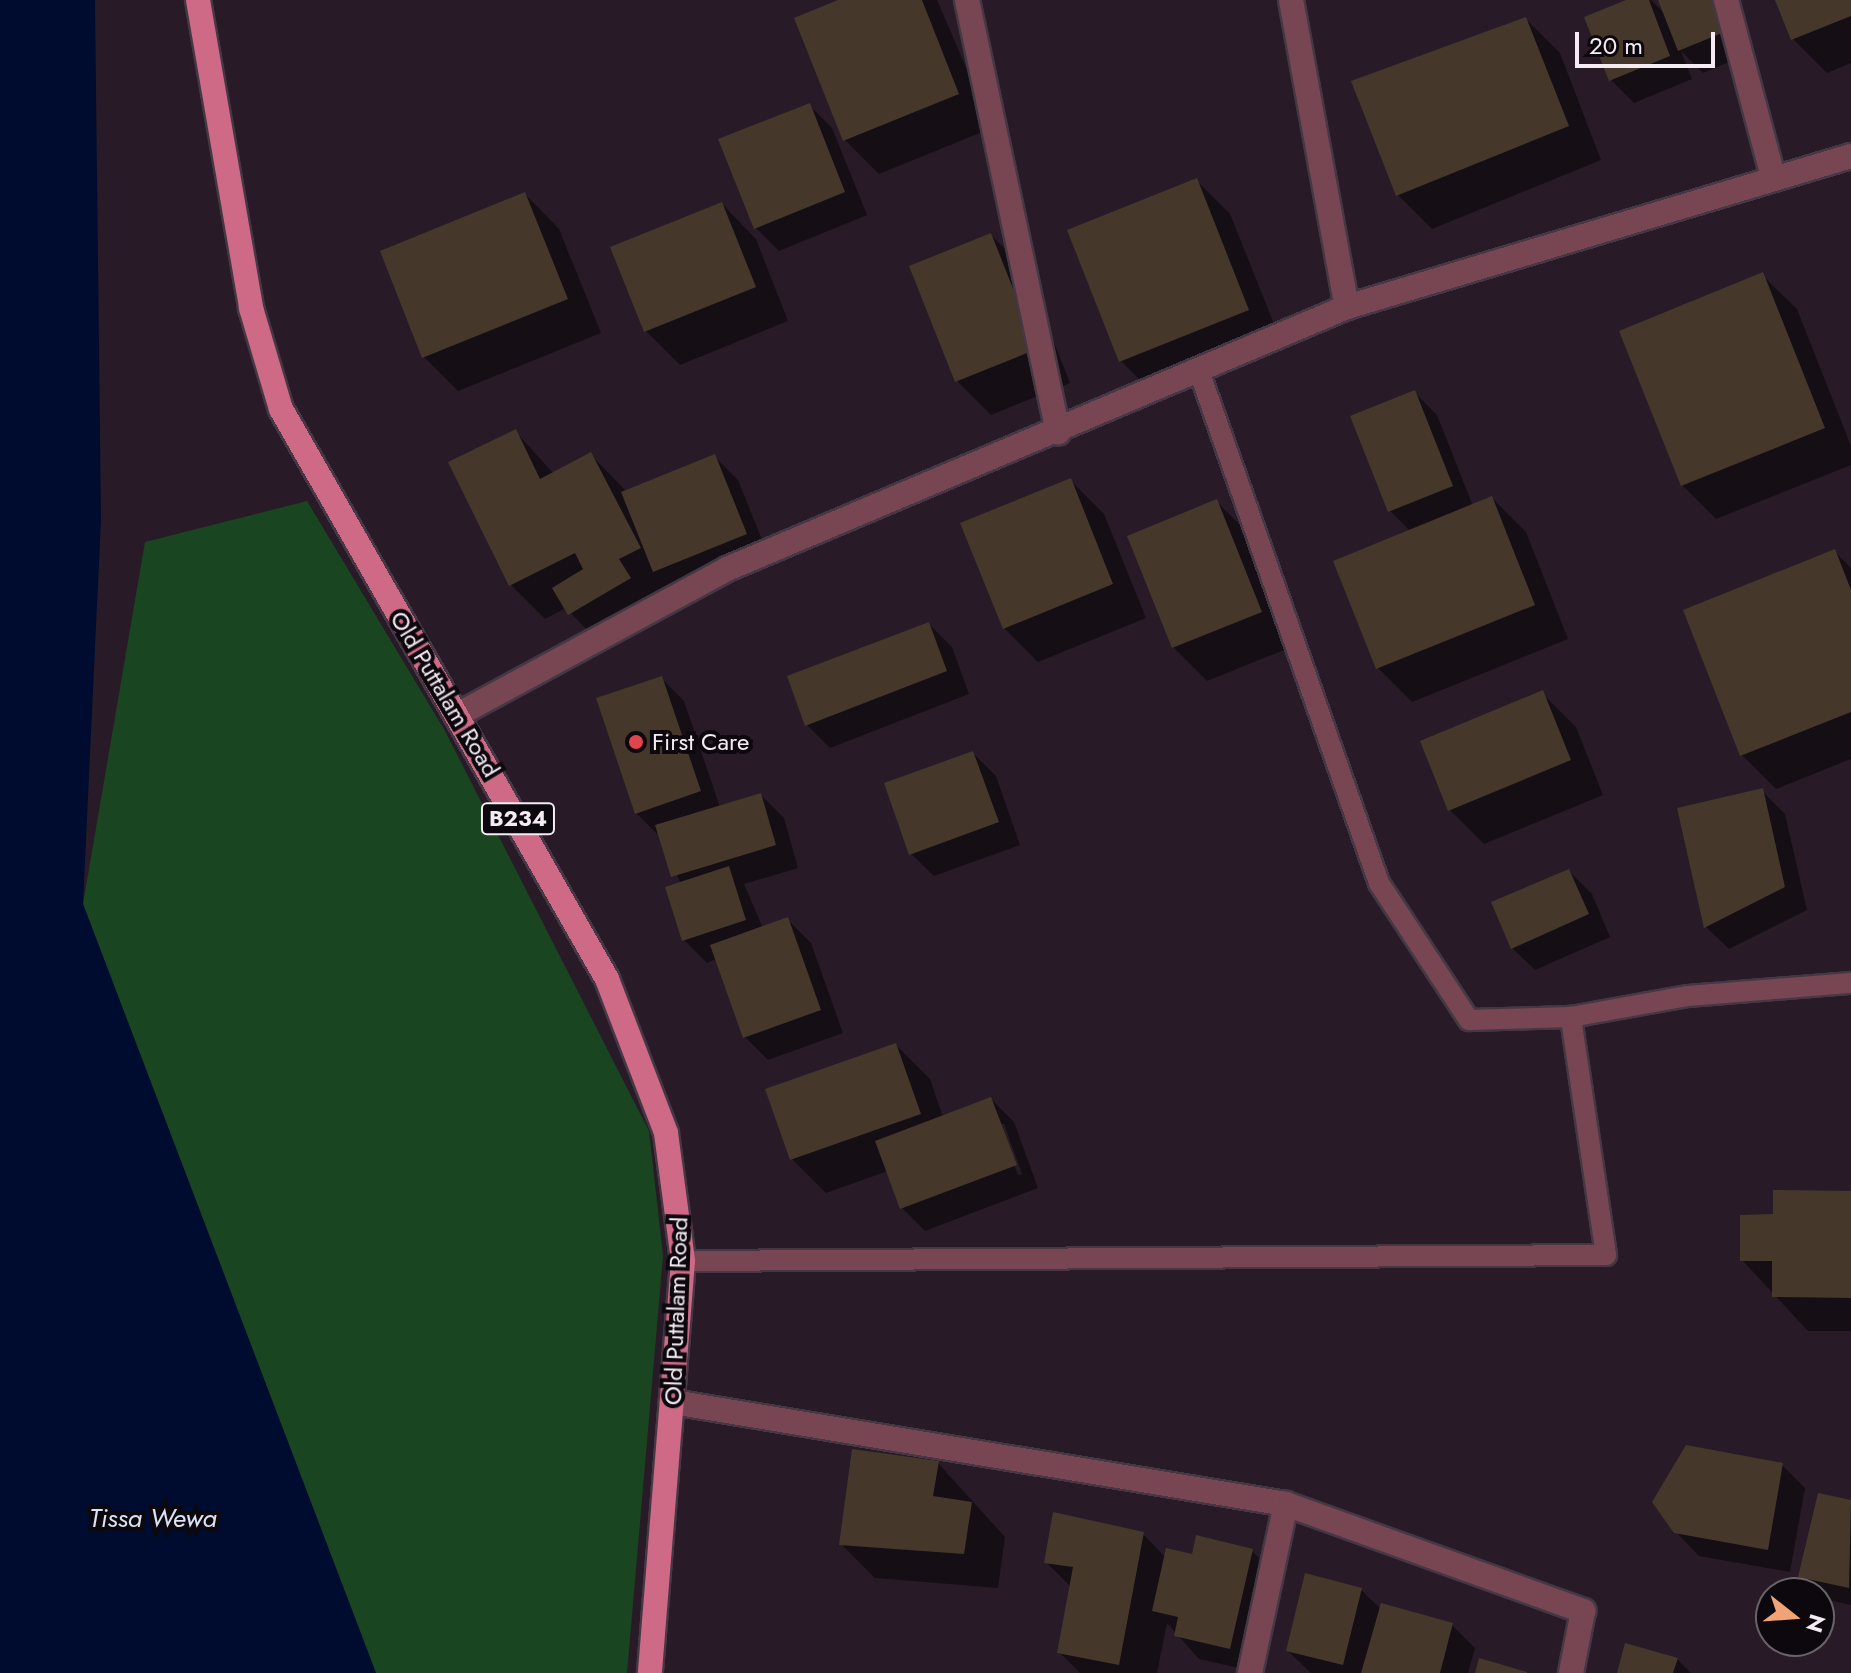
<!DOCTYPE html>
<html>
<head>
<meta charset="utf-8">
<style>
	body { margin:0 }
	#map { position:relative; width:1851px; height:1673px; overflow:hidden; background:#281b27; font-family:Jost,sans-serif }
	div>[style] { position:absolute }
	[style*='--x'] { left:calc(var(--x)*1px); top:calc(var(--y)*1px); width:calc(var(--w)*1px); rotate:calc(var(--a)*1deg) }
	.green>* { inset:0; background:#194620 }
	.water>* { inset:0; background:#000c2f }
	.shadow>* { inset:0; background:#0007 }
	.building>* { inset:0; background:#46372b }
	.roads { filter:drop-shadow(2px 0 #453844) drop-shadow(-2px 0 #453844) drop-shadow(0 2px #453844) drop-shadow(0 -2px #453844) }
	.lane>* { height:20px; margin:-10px; padding:0 10px; transform-origin:10px; border-radius:10px; background:#784653 }
	.street>* { height:24px; margin:-12px; padding:0 12px; transform-origin:12px; border-radius:12px; background:#784653 }
	.primary>* { height:24px; margin:-12px; padding:0 12px; transform-origin:12px; border-radius:12px; background:#ce6986 }
	.dots>* { width:22px; height:22px; translate:-50% -50%; box-sizing:border-box; border:4px solid #0d080d; border-radius:50% }
	span { translate:-50% -50%; white-space:nowrap; text-align:center; line-height:1.15; -webkit-text-stroke:8px #0d080d; paint-order:stroke }
	.shield-label span { padding:2px 6px; background:#0d080d; border:2px solid; border-radius:6px; -webkit-text-stroke-width:0 }
	.shield-label { font-size:22px; color:#f4ebf3; font-weight:700 }
	.street-label { font-size:24px; color:#f4ebf3 }
	.poi-label { font-size:24px; color:#f4ebf3 }
	.left { translate:0 -50%; text-align:left }
	.water-label { font-size:26px; color:#d9e3f3; font-style:italic }
	.north { position:absolute; left:1755px; top:1577px; width:80px; height:80px; box-sizing:border-box; background:#0d080d; border:2px solid #696369; border-radius:50%; rotate:107deg; font-size:22px; font-weight:700; line-height:32px; text-align:center; color:#f4ebf3 }
	.north::after { content:''; display:block; margin:auto; width:28px; height:36px; background:#efa376; clip-path:polygon(50% 0,100% 100%,50% 72%,0 100%) }
	.scale { position:absolute; left:1575px; top:32px; width:140px; height:36px; box-sizing:border-box; border:4px solid #f4ebf3; border-top:0; padding-left:10px; font-size:24px; line-height:28px; white-space:nowrap; color:#f4ebf3; -webkit-text-stroke:6px #0d080d; paint-order:stroke }
</style>
</head>
<body>
<div id="map">
	<div class="green">
		<div style="clip-path:polygon(307px 501px,445px 731px,649px 1131px,663px 1256px,627px 1673px,376px 1673px,83px 904px,145px 542px)"></div>
	</div>
	<div class="water">
		<div style="clip-path:polygon(0 0,95px 0,101px 520px,83px 904px,376px 1673px,0 1673px)"></div>
	</div>
	<div class="shadow">
		<div style="clip-path:polygon(843px 0,937px 0,992px 128px,879px 174px,845px 140px)"></div>
		<div style="clip-path:polygon(1631px 0,1651px 0,1667px 16px,1660px 0,1727px 0,1748px 54px,1703px 73px,1681px 51px,1692px 79px,1634px 103px,1611px 80px)"></div>
		<div style="clip-path:polygon(1777px 0,1851px 0,1851px 63px,1827px 73px,1793px 39px)"></div>
		<div style="clip-path:polygon(1526px 19px,1560px 53px,1601px 160px,1432px 229px,1398px 195px)"></div>
		<div style="clip-path:polygon(809px 105px,832px 128px,867px 215px,779px 251px,756px 228px)"></div>
		<div style="clip-path:polygon(1196px 180px,1230px 214px,1282px 344px,1155px 395px,1121px 361px)"></div>
		<div style="clip-path:polygon(525px 194px,559px 229px,601px 333px,458px 391px,424px 357px,382px 252px)"></div>
		<div style="clip-path:polygon(722px 204px,756px 239px,788px 321px,680px 365px,646px 331px)"></div>
		<div style="clip-path:polygon(991px 235px,1025px 269px,1070px 383px,991px 415px,957px 381px)"></div>
		<div style="clip-path:polygon(1762px 275px,1797px 309px,1851px 446px,1851px 465px,1716px 519px,1682px 485px)"></div>
		<div style="clip-path:polygon(1414px 392px,1437px 415px,1473px 506px,1492px 498px,1526px 532px,1568px 639px,1412px 702px,1378px 668px,1336px 562px,1410px 531px,1390px 511px)"></div>
		<div style="clip-path:polygon(515px 431px,554px 474px,591px 455px,627px 492px,715px 457px,738px 480px,769px 557px,678px 594px,668px 585px,651px 594px,663px 613px,604px 648px,566px 608px,545px 619px,511px 585px)"></div>
		<div style="clip-path:polygon(1070px 480px,1104px 514px,1146px 618px,1038px 662px,1004px 628px)"></div>
		<div style="clip-path:polygon(1217px 502px,1251px 536px,1294px 646px,1207px 681px,1173px 647px)"></div>
		<div style="clip-path:polygon(1834px 551px,1851px 568px,1851px 759px,1776px 789px,1742px 755px,1685px 611px)"></div>
		<div style="clip-path:polygon(929px 624px,952px 647px,969px 694px,830px 748px,807px 725px)"></div>
		<div style="clip-path:polygon(661px 678px,684px 701px,720px 807px,761px 795px,784px 818px,798px 868px,744px 884px,763px 928px,788px 920px,811px 943px,843px 1033px,768px 1060px,745px 1037px,717px 959px,707px 963px,684px 940px,681px 884px,659px 836px,636px 813px)"></div>
		<div style="clip-path:polygon(1542px 693px,1576px 727px,1603px 795px,1484px 844px,1450px 810px)"></div>
		<div style="clip-path:polygon(973px 753px,996px 776px,1020px 845px,934px 876px,911px 854px)"></div>
		<div style="clip-path:polygon(1762px 791px,1785px 814px,1807px 910px,1729px 949px,1706px 927px)"></div>
		<div style="clip-path:polygon(1569px 871px,1592px 894px,1610px 937px,1535px 970px,1512px 948px)"></div>
		<div style="clip-path:polygon(evenodd,896px 1045px,930px 1079px,943px 1117px,991px 1099px,1014px 1122px,1038px 1188px,925px 1231px,902px 1208px,888px 1171px,826px 1193px,792px 1159px,896px 1045px,999px 1124px,1004px 1124px,1022px 1174px,1018px 1175px,999px 1124px)"></div>
		<div style="clip-path:polygon(1851px 1193px,1851px 1331px,1808px 1331px,1742px 1260px,1775px 1216px)"></div>
		<div style="clip-path:polygon(938px 1463px,1005px 1537px,998px 1588px,875px 1578px,841px 1544px)"></div>
		<div style="clip-path:polygon(1782px 1465px,1805px 1488px,1790px 1572px,1699px 1556px,1676px 1532px)"></div>
		<div style="clip-path:polygon(1820px 1496px,1851px 1502px,1851px 1605px,1824px 1599px,1801px 1576px)"></div>
		<div style="clip-path:polygon(1143px 1534px,1166px 1558px,1252px 1551px,1275px 1574px,1252px 1671px,1199px 1659px,1167px 1623px,1157px 1673px,1080px 1673px,1059px 1652px,1071px 1587px,1046px 1562px)"></div>
		<div style="clip-path:polygon(1361px 1590px,1382px 1610px,1452px 1625px,1475px 1648px,1468px 1673px,1311px 1673px,1288px 1651px)"></div>
		<div style="clip-path:polygon(1677px 1659px,1691px 1673px,1619px 1673px)"></div>
	</div>
	<div class="building">
		<div style="clip-path:polygon(838px 0,922px 0,959px 94px,843px 141px,794px 18px)"></div>
		<div style="clip-path:polygon(1626px 0,1649px 0,1670px 56px,1609px 81px,1584px 17px)"></div>
		<div style="clip-path:polygon(1658px 0,1714px 0,1727px 31px,1678px 51px)"></div>
		<div style="clip-path:polygon(1775px 0,1851px 0,1851px 16px,1791px 40px)"></div>
		<div style="clip-path:polygon(1526px 17px,1569px 126px,1396px 196px,1351px 81px)"></div>
		<div style="clip-path:polygon(810px 103px,845px 192px,754px 229px,718px 139px)"></div>
		<div style="clip-path:polygon(1197px 178px,1249px 310px,1119px 362px,1067px 230px)"></div>
		<div style="clip-path:polygon(525px 192px,568px 299px,422px 358px,380px 251px)"></div>
		<div style="clip-path:polygon(722px 202px,756px 287px,644px 332px,610px 247px)"></div>
		<div style="clip-path:polygon(991px 233px,1037px 349px,955px 382px,909px 266px)"></div>
		<div style="clip-path:polygon(1763px 272px,1825px 428px,1681px 486px,1619px 331px)"></div>
		<div style="clip-path:polygon(1415px 390px,1453px 486px,1388px 512px,1350px 416px)"></div>
		<div style="clip-path:polygon(516px 429px,540px 479px,591px 452px,641px 548px,619px 559px,631px 578px,568px 615px,552px 588px,583px 569px,575px 553px,509px 586px,448px 462px)"></div>
		<div style="clip-path:polygon(715px 454px,747px 534px,653px 572px,621px 492px)"></div>
		<div style="clip-path:polygon(1071px 478px,1113px 584px,1003px 629px,960px 523px)"></div>
		<div style="clip-path:polygon(1492px 496px,1535px 605px,1376px 669px,1333px 561px)"></div>
		<div style="clip-path:polygon(1217px 499px,1262px 612px,1172px 648px,1127px 536px)"></div>
		<div style="clip-path:polygon(1835px 549px,1851px 590px,1851px 712px,1740px 756px,1683px 610px)"></div>
		<div style="clip-path:polygon(929px 622px,947px 671px,805px 726px,787px 676px)"></div>
		<div style="clip-path:polygon(662px 676px,701px 791px,635px 814px,596px 698px)"></div>
		<div style="clip-path:polygon(1543px 690px,1571px 760px,1448px 811px,1420px 741px)"></div>
		<div style="clip-path:polygon(973px 751px,999px 822px,909px 855px,884px 783px)"></div>
		<div style="clip-path:polygon(1763px 788px,1785px 887px,1704px 928px,1677px 808px)"></div>
		<div style="clip-path:polygon(761px 793px,776px 845px,671px 877px,655px 825px)"></div>
		<div style="clip-path:polygon(729px 866px,746px 920px,682px 941px,665px 887px)"></div>
		<div style="clip-path:polygon(1569px 869px,1589px 914px,1511px 949px,1491px 902px)"></div>
		<div style="clip-path:polygon(788px 917px,821px 1010px,743px 1038px,710px 945px)"></div>
		<div style="clip-path:polygon(896px 1043px,921px 1114px,790px 1160px,765px 1089px)"></div>
		<div style="clip-path:polygon(991px 1097px,1017px 1165px,900px 1209px,875px 1141px)"></div>
		<div style="clip-path:polygon(1773px 1190px,1851px 1191px,1851px 1298px,1772px 1297px,1772px 1261px,1740px 1261px,1740px 1215px,1773px 1214px)"></div>
		<div style="clip-path:polygon(1686px 1445px,1783px 1463px,1768px 1550px,1674px 1533px,1652px 1502px)"></div>
		<div style="clip-path:polygon(852px 1449px,939px 1461px,933px 1496px,972px 1502px,964px 1554px,839px 1545px)"></div>
		<div style="clip-path:polygon(1818px 1493px,1851px 1500px,1849px 1588px,1798px 1577px)"></div>
		<div style="clip-path:polygon(1053px 1512px,1144px 1532px,1119px 1665px,1057px 1653px,1073px 1567px,1044px 1563px)"></div>
		<div style="clip-path:polygon(1196px 1535px,1253px 1549px,1230px 1649px,1174px 1636px,1178px 1617px,1152px 1611px,1166px 1548px,1192px 1554px)"></div>
		<div style="clip-path:polygon(1305px 1573px,1362px 1588px,1343px 1665px,1286px 1651px)"></div>
		<div style="clip-path:polygon(1381px 1603px,1453px 1623px,1440px 1673px,1361px 1673px)"></div>
		<div style="clip-path:polygon(1625px 1643px,1678px 1658px,1673px 1673px,1617px 1673px)"></div>
		<div style="clip-path:polygon(1479px 1658px,1527px 1672px,1527px 1673px,1475px 1673px)"></div>
	</div>
	<div class="roads">
		<div class="lane">
			<div style="--x:1199;--y:371;--w:543;--a:70.63"></div>
			<div style="--x:1379;--y:883;--w:164;--a:56.7"></div>
			<div style="--x:1469;--y:1020;--w:102;--a:-1.7"></div>
			<div style="--x:1571;--y:1017;--w:119;--a:-10.2"></div>
			<div style="--x:1688;--y:996;--w:164;--a:-4.6"></div>
			<div style="--x:683;--y:1261;--w:923;--a:-0.37"></div>
			<div style="--x:1606;--y:1255;--w:241;--a:-98.4"></div>
		</div>
		<div class="street">
			<div style="--x:967;--y:0;--w:442;--a:78.1"></div>
			<div style="--x:1291;--y:0;--w:312;--a:79.7"></div>
			<div style="--x:1726;--y:0;--w:183;--a:75.1"></div>
			<div style="--x:459;--y:714;--w:305;--a:-28.4"></div>
			<div style="--x:727;--y:569;--w:673;--a:-22.91"></div>
			<div style="--x:1347;--y:307;--w:526;--a:-16.68"></div>
			<div style="--x:673;--y:1402;--w:621;--a:9.45"></div>
			<div style="--x:1286;--y:1504;--w:316;--a:19.8"></div>
			<div style="--x:1583;--y:1611;--w:63;--a:101"></div>
			<div style="--x:1250;--y:1673;--w:173;--a:-78"></div>
		</div>
		<div class="primary">
			<div style="--x:198;--y:0;--w:313;--a:80.2"></div>
			<div style="--x:251;--y:308;--w:105;--a:73.5"></div>
			<div style="--x:281;--y:409;--w:657;--a:60.23"></div>
			<div style="--x:607;--y:979;--w:165;--a:69"></div>
			<div style="--x:666;--y:1133;--w:129;--a:82.4"></div>
			<div style="--x:683;--y:1261;--w:413;--a:94.6"></div>
		</div>
	</div>
	<div class="dots">
		<div style="left:636px;top:742px;background:#e0444e"></div>
	</div>
	<div class="shield-label">
		<span style="left:518px;top:819px">B234</span>
	</div>
	<div class="street-label">
		<span style="left:445px;top:694px;rotate:59deg">Old Puttalam Road</span>
		<span style="left:676px;top:1311px;rotate:-88deg">Old Puttalam Road</span>
	</div>
	<div class="poi-label">
		<span class="left" style="left:652px;top:742px">First Care</span>
	</div>
	<div class="water-label">
		<span style="left:153px;top:1519px">Tissa Wewa</span>
	</div>
	<div class="north">N</div>
	<div class="scale">20 m</div>
</div>
</body>
</html>
